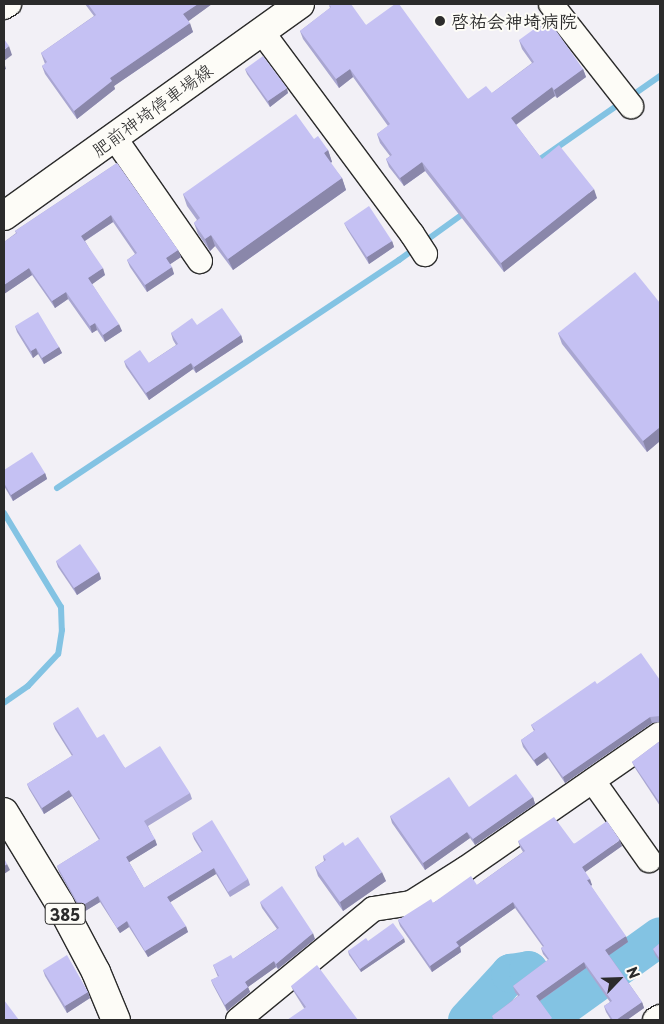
<!DOCTYPE html>
<html>
<head>
<meta charset="utf-8">
<style>
	body { margin:0 }
	#map { position:relative; width:664px; height:1024px; overflow:hidden; background:#f2f0f6; font-family:"Playpen Sans","Klee One",sans-serif }
	div>[style] { position:absolute }
	[style*='--x'] { left:calc(var(--x)*1px); top:calc(var(--y)*1px); width:calc(var(--w)*1px); rotate:calc(var(--a)*1deg) }
	.stream>* { height:6px; margin:-3px; padding:0 3px; transform-origin:3px; border-radius:3px; background:#83c3e3 }
	.river>* { height:39px; margin:-19.5px; padding:0 19.5px; transform-origin:19.5px; border-radius:19.5px; background:#83c3e3 }
	.roads { filter:drop-shadow(1px 0 #2b2b2b) drop-shadow(-1px 0 #2b2b2b) drop-shadow(0 1px #2b2b2b) drop-shadow(0 -1px #2b2b2b) }
	.minor>* { height:24px; margin:-12px; padding:0 12px; transform-origin:12px; border-radius:12px; background:#fdfcf7 }
	.major>* { height:28px; margin:-14px; padding:0 14px; transform-origin:14px; border-radius:14px; background:#fdfcf7 }
	.highway>* { height:28px; margin:-14px; padding:0 14px; transform-origin:14px; border-radius:14px; background:#fdfcf7 }
	.wall>* { inset:0; background:#a9a6d1 }
	.shaded-wall>* { inset:0; background:#8a87aa }
	.building>* { inset:0; background:#c5c1f3 }
	.dots>* { width:14px; height:14px; translate:-50% -50%; box-sizing:border-box; border:2px solid #fdfcf7; border-radius:50% }
	span { translate:-50% -50%; white-space:nowrap; text-align:center; line-height:1.15; -webkit-text-stroke:4px #fdfcf7; paint-order:stroke }
	.shield-label span { padding:1px 4px; background:#fdfcf7; border:1px solid; border-radius:4px; -webkit-text-stroke-width:0 }
	.shield-label { font-size:16px; color:#2b2b2b; font-weight:700 }
	.poi-label { font-size:18px; color:#2b2b2b; font-weight:700 }
	.left { translate:0 -50%; text-align:left }
	.street-label { font-size:18px; color:#2b2b2b }
	.frame { position:absolute; inset:0; border:5px solid #2b2b2b; pointer-events:none }
	.north { position:absolute; left:594px; top:954px; width:50px; height:50px; -webkit-text-stroke:4px #fdfcf7; paint-order:stroke; rotate:66deg; font-size:14px; font-weight:700; line-height:20px; text-align:center; color:#2b2b2b }
	.north::after { content:''; display:block; margin:auto; width:18px; height:22px; background:#2b2b2b; clip-path:polygon(50% 0,100% 100%,50% 72%,0 100%) }
</style>
</head>
<body>
<div id="map">
	<div class="stream">
		<div style="--x:630;--y:97;--w:37;--a:-35"></div>
		<div style="--x:536;--y:162;--w:105;--a:-34.9"></div>
		<div style="--x:57;--y:488;--w:411;--a:-33.7"></div>
		<div style="--x:399;--y:260;--w:84;--a:-35.8"></div>
		<div style="--x:4;--y:513;--w:110;--a:58.8"></div>
		<div style="--x:61;--y:607;--w:23;--a:88"></div>
		<div style="--x:62;--y:630;--w:24;--a:99"></div>
		<div style="--x:58;--y:654;--w:44;--a:133.2"></div>
		<div style="--x:28;--y:686;--w:29;--a:145"></div>
	</div>
	<div class="river">
		<div style="--x:467;--y:1020;--w:64;--a:-47.5"></div>
		<div style="--x:510;--y:973;--w:18;--a:-9"></div>
		<div style="--x:528;--y:970;--w:43;--a:52.6"></div>
		<div style="--x:554;--y:1004;--w:10;--a:6"></div>
		<div style="--x:564;--y:1005;--w:118;--a:-35.7"></div>
	</div>
	<div class="roads">
		<div class="minor">
			<div style="--x:551;--y:4;--w:130;--a:51.9"></div>
			<div style="--x:4;--y:7;--w:6;--a:-31"></div>
			<div style="--x:262;--y:32;--w:252;--a:53.4"></div>
			<div style="--x:412;--y:234;--w:24;--a:57"></div>
			<div style="--x:114;--y:137;--w:151;--a:55.3"></div>
			<div style="--x:593;--y:781;--w:97;--a:54.7"></div>
			<div style="--x:238;--y:1020;--w:175;--a:-39.4"></div>
			<div style="--x:373;--y:909;--w:38;--a:-9"></div>
			<div style="--x:411;--y:903;--w:64;--a:-32.2"></div>
			<div style="--x:465;--y:869;--w:237;--a:-34.7"></div>
			<div style="--x:655;--y:1020;--w:6;--a:-31"></div>
		</div>
		<div class="major">
			<div style="--x:4;--y:216;--w:364;--a:-35.6"></div>
		</div>
		<div class="highway">
			<div style="--x:4;--y:812;--w:108;--a:58.7"></div>
			<div style="--x:60;--y:904;--w:77;--a:62.1"></div>
			<div style="--x:96;--y:972;--w:52;--a:67.4"></div>
		</div>
	</div>
	<div class="wall">
		<div style="clip-path:polygon(85px 4px,212px 4px,188px 21px,193px 32px,114px 86px,115px 89px,77px 119px,45px 74px,42px 66px,45px 64px,41px 53px,94px 16px)"></div>
		<div style="clip-path:polygon(329px 5px,366px 25px,468px 99px,492px 93px,532px 63px,522px 49px,519px 40px,583px 69px,586px 77px,557px 98px,555px 96px,516px 125px,542px 159px,597px 198px,504px 272px,425px 171px,404px 186px,389px 167px,386px 159px,390px 156px,380px 143px,377px 134px,388px 126px,353px 77px,339px 88px,303px 39px,300px 31px,330px 8px)"></div>
		<div style="clip-path:polygon(245px 69px,288px 93px,270px 107px,247px 74px)"></div>
		<div style="clip-path:polygon(314px 139px,328px 150px,332px 162px,330px 163px,342px 178px,346px 190px,233px 270px,215px 246px,210px 251px,198px 234px,194px 223px,197px 220px,187px 206px,183px 194px)"></div>
		<div style="clip-path:polygon(117px 163px,178px 250px,181px 257px,170px 264px,174px 274px,147px 292px,130px 267px,127px 260px,135px 254px,113px 222px,85px 241px,105px 275px,92px 284px,122px 331px,105px 342px,97px 330px,92px 333px,68px 299px,55px 308px,32px 275px,4px 294px,4px 242px,16px 233px,15px 231px)"></div>
		<div style="clip-path:polygon(344px 223px,392px 241px,394px 247px,369px 264px,347px 229px)"></div>
		<div style="clip-path:polygon(660px 303px,660px 441px,647px 452px,562px 344px,558px 333px)"></div>
		<div style="clip-path:polygon(197px 325px,241px 335px,243px 342px,196px 373px,193px 369px,149px 400px,126px 367px,124px 361px,149px 363px,176px 345px,173px 340px,171px 333px)"></div>
		<div style="clip-path:polygon(15px 326px,59px 347px,62px 353px,44px 364px,38px 354px,33px 358px,17px 332px)"></div>
		<div style="clip-path:polygon(4px 470px,45px 473px,47px 479px,13px 501px,4px 486px)"></div>
		<div style="clip-path:polygon(56px 561px,99px 572px,101px 579px,77px 595px,58px 567px)"></div>
		<div style="clip-path:polygon(660px 680px,660px 722px,652px 723px,565px 783px,548px 758px,537px 766px,523px 747px,521px 740px,534px 731px,531px 725px,597px 684px)"></div>
		<div style="clip-path:polygon(53px 723px,97px 738px,125px 768px,190px 793px,192px 799px,148px 826px,157px 845px,129px 862px,144px 888px,202px 852px,194px 839px,192px 833px,248px 879px,250px 885px,230px 897px,216px 874px,170px 902px,188px 932px,148px 957px,129px 927px,120px 933px,100px 902px,82px 913px,59px 872px,57px 866px,99px 840px,72px 796px,44px 814px,29px 789px,27px 784px,72px 756px,55px 729px)"></div>
		<div style="clip-path:polygon(660px 741px,660px 806px,635px 768px,632px 762px)"></div>
		<div style="clip-path:polygon(533px 797px,535px 804px,475px 845px,470px 838px,425px 870px,392px 823px,390px 816px,469px 807px)"></div>
		<div style="clip-path:polygon(518px 841px,622px 846px,585px 872px,592px 885px,591px 886px,628px 942px,609px 955px,642px 1002px,644px 1008px,627px 1020px,611px 1020px,606px 1012px,604px 1006px,610px 1002px,586px 968px,540px 1001px,552px 1020px,493px 1020px,492px 1016px,518px 996px,515px 992px,513px 986px,548px 960px,543px 954px,541px 948px,543px 947px,515px 908px,460px 947px,461px 952px,432px 972px,400px 926px,398px 920px,433px 903px,477px 885px,523px 852px,520px 847px)"></div>
		<div style="clip-path:polygon(345px 846px,386px 881px,343px 911px,318px 876px,315px 867px,324px 861px,323px 856px)"></div>
		<div style="clip-path:polygon(260px 902px,315px 939px,278px 969px,276px 967px,248px 987px,250px 992px,227px 1011px,213px 985px,211px 980px,218px 977px,213px 965px,233px 959px,277px 929px,262px 908px)"></div>
		<div style="clip-path:polygon(368px 941px,405px 942px,361px 972px,349px 955px,348px 951px)"></div>
		<div style="clip-path:polygon(660px 943px,660px 962px,655px 955px,653px 949px)"></div>
		<div style="clip-path:polygon(43px 970px,88px 992px,90px 998px,67px 1013px,45px 976px)"></div>
		<div style="clip-path:polygon(291px 986px,358px 1020px,304px 1008px,294px 992px)"></div>
	</div>
	<div class="shaded-wall">
		<div style="clip-path:polygon(198px 4px,212px 4px,186px 23px,183px 14px)"></div>
		<div style="clip-path:polygon(190px 23px,193px 32px,114px 86px,115px 89px,77px 119px,74px 111px,110px 78px)"></div>
		<div style="clip-path:polygon(9px 46px,12px 55px,4px 61px,4px 50px)"></div>
		<div style="clip-path:polygon(4px 62px,6px 69px,4px 70px)"></div>
		<div style="clip-path:polygon(350px 69px,353px 77px,339px 88px,336px 79px)"></div>
		<div style="clip-path:polygon(583px 69px,586px 77px,557px 98px,554px 90px)"></div>
		<div style="clip-path:polygon(552px 87px,555px 96px,514px 126px,511px 118px)"></div>
		<div style="clip-path:polygon(287px 88px,288px 93px,270px 107px,268px 101px)"></div>
		<div style="clip-path:polygon(328px 150px,332px 162px,328px 164px,324px 153px)"></div>
		<div style="clip-path:polygon(422px 162px,425px 171px,404px 186px,400px 178px)"></div>
		<div style="clip-path:polygon(342px 178px,346px 190px,233px 270px,228px 259px)"></div>
		<div style="clip-path:polygon(594px 189px,597px 198px,504px 272px,501px 263px)"></div>
		<div style="clip-path:polygon(111px 215px,113px 222px,83px 242px,81px 236px)"></div>
		<div style="clip-path:polygon(211px 235px,215px 246px,210px 251px,205px 239px)"></div>
		<div style="clip-path:polygon(392px 241px,394px 247px,369px 264px,367px 257px)"></div>
		<div style="clip-path:polygon(178px 250px,181px 257px,169px 265px,166px 258px)"></div>
		<div style="clip-path:polygon(172px 267px,174px 274px,147px 292px,145px 285px)"></div>
		<div style="clip-path:polygon(29px 268px,32px 275px,4px 294px,4px 285px)"></div>
		<div style="clip-path:polygon(103px 268px,105px 275px,91px 285px,88px 278px)"></div>
		<div style="clip-path:polygon(66px 292px,68px 299px,55px 308px,52px 301px)"></div>
		<div style="clip-path:polygon(95px 323px,97px 330px,92px 333px,90px 326px)"></div>
		<div style="clip-path:polygon(119px 324px,122px 331px,105px 342px,103px 335px)"></div>
		<div style="clip-path:polygon(241px 335px,243px 342px,196px 373px,194px 367px)"></div>
		<div style="clip-path:polygon(59px 347px,62px 353px,44px 364px,42px 358px)"></div>
		<div style="clip-path:polygon(36px 348px,38px 354px,33px 358px,31px 351px)"></div>
		<div style="clip-path:polygon(191px 363px,193px 369px,149px 400px,146px 393px)"></div>
		<div style="clip-path:polygon(660px 427px,660px 441px,647px 452px,643px 441px)"></div>
		<div style="clip-path:polygon(45px 473px,47px 479px,13px 501px,11px 495px)"></div>
		<div style="clip-path:polygon(99px 572px,101px 579px,77px 595px,74px 588px)"></div>
		<div style="clip-path:polygon(650px 717px,652px 723px,565px 783px,563px 777px)"></div>
		<div style="clip-path:polygon(545px 752px,548px 758px,537px 766px,534px 760px)"></div>
		<div style="clip-path:polygon(69px 790px,72px 796px,44px 814px,42px 808px)"></div>
		<div style="clip-path:polygon(533px 797px,535px 804px,475px 845px,473px 839px)"></div>
		<div style="clip-path:polygon(467px 832px,470px 838px,425px 870px,423px 863px)"></div>
		<div style="clip-path:polygon(155px 839px,157px 845px,128px 863px,126px 857px)"></div>
		<div style="clip-path:polygon(620px 840px,622px 846px,584px 873px,582px 867px)"></div>
		<div style="clip-path:polygon(7px 864px,10px 870px,4px 874px,4px 866px)"></div>
		<div style="clip-path:polygon(214px 868px,216px 874px,169px 903px,167px 897px)"></div>
		<div style="clip-path:polygon(382px 872px,386px 881px,343px 911px,340px 902px)"></div>
		<div style="clip-path:polygon(590px 879px,592px 885px,589px 886px,587px 880px)"></div>
		<div style="clip-path:polygon(98px 896px,100px 902px,82px 913px,80px 907px)"></div>
		<div style="clip-path:polygon(513px 902px,515px 908px,460px 947px,461px 952px,432px 972px,430px 966px,456px 942px)"></div>
		<div style="clip-path:polygon(127px 921px,129px 927px,120px 933px,117px 928px)"></div>
		<div style="clip-path:polygon(186px 926px,188px 932px,148px 957px,145px 951px)"></div>
		<div style="clip-path:polygon(313px 933px,315px 939px,278px 969px,276px 964px)"></div>
		<div style="clip-path:polygon(626px 936px,628px 942px,608px 956px,605px 950px)"></div>
		<div style="clip-path:polygon(404px 938px,405px 942px,361px 972px,360px 969px)"></div>
		<div style="clip-path:polygon(274px 961px,276px 967px,248px 987px,250px 992px,227px 1011px,225px 1005px,245px 982px)"></div>
		<div style="clip-path:polygon(584px 962px,586px 968px,538px 1002px,536px 996px)"></div>
		<div style="clip-path:polygon(88px 992px,90px 998px,67px 1013px,65px 1006px)"></div>
		<div style="clip-path:polygon(642px 1002px,644px 1008px,627px 1020px,616px 1020px)"></div>
	</div>
	<div class="building">
		<div style="clip-path:polygon(88px 4px,198px 4px,183px 14px,190px 23px,110px 78px,112px 81px,74px 111px,42px 66px,47px 62px,41px 53px,96px 15px)"></div>
		<div style="clip-path:polygon(331px 4px,351px 4px,366px 25px,395px 4px,399px 4px,468px 99px,486px 86px,492px 93px,534px 62px,519px 40px,548px 19px,583px 69px,554px 90px,552px 87px,511px 118px,542px 159px,559px 145px,594px 189px,501px 263px,422px 162px,400px 178px,386px 159px,392px 155px,377px 134px,390px 124px,350px 69px,336px 79px,300px 31px,331px 7px,329px 5px)"></div>
		<div style="clip-path:polygon(4px 39px,9px 46px,4px 50px)"></div>
		<div style="clip-path:polygon(263px 56px,287px 88px,268px 101px,245px 69px)"></div>
		<div style="clip-path:polygon(296px 114px,314px 139px,318px 136px,328px 150px,324px 153px,342px 178px,228px 259px,211px 235px,205px 239px,194px 223px,200px 218px,183px 194px)"></div>
		<div style="clip-path:polygon(117px 163px,178px 250px,166px 258px,172px 267px,145px 285px,127px 260px,137px 253px,111px 215px,81px 236px,103px 268px,88px 278px,119px 324px,103px 335px,95px 323px,90px 326px,66px 292px,52px 301px,29px 268px,4px 285px,4px 242px,17px 233px,15px 231px)"></div>
		<div style="clip-path:polygon(369px 206px,392px 241px,367px 257px,344px 223px)"></div>
		<div style="clip-path:polygon(635px 272px,660px 303px,660px 427px,643px 441px,558px 333px)"></div>
		<div style="clip-path:polygon(222px 308px,241px 335px,194px 367px,191px 363px,146px 393px,124px 361px,140px 350px,149px 363px,178px 344px,171px 333px,192px 318px,197px 325px)"></div>
		<div style="clip-path:polygon(38px 312px,59px 347px,42px 358px,36px 348px,31px 351px,15px 326px)"></div>
		<div style="clip-path:polygon(32px 452px,45px 473px,11px 495px,4px 483px,4px 470px)"></div>
		<div style="clip-path:polygon(80px 544px,99px 572px,74px 588px,56px 561px)"></div>
		<div style="clip-path:polygon(641px 653px,660px 680px,660px 716px,650px 717px,563px 777px,545px 752px,534px 760px,521px 740px,535px 730px,531px 725px,595px 681px,597px 684px)"></div>
		<div style="clip-path:polygon(78px 707px,97px 738px,104px 734px,125px 768px,160px 746px,190px 793px,144px 821px,155px 839px,126px 857px,144px 888px,203px 851px,192px 833px,212px 820px,248px 879px,228px 892px,214px 868px,167px 897px,186px 926px,145px 951px,127px 921px,117px 928px,98px 896px,80px 907px,57px 866px,100px 839px,69px 790px,42px 808px,27px 784px,73px 755px,53px 723px)"></div>
		<div style="clip-path:polygon(660px 741px,660px 803px,632px 762px)"></div>
		<div style="clip-path:polygon(516px 774px,533px 797px,473px 839px,467px 832px,423px 863px,390px 816px,449px 777px,469px 807px)"></div>
		<div style="clip-path:polygon(554px 817px,574px 844px,607px 821px,620px 840px,582px 867px,590px 879px,587px 880px,626px 936px,605px 950px,642px 1002px,616px 1020px,613px 1020px,604px 1006px,612px 1001px,584px 962px,536px 996px,552px 1018px,549px 1020px,494px 1020px,492px 1016px,520px 995px,513px 986px,549px 959px,541px 948px,544px 946px,513px 902px,456px 942px,459px 946px,430px 966px,398px 920px,431px 899px,433px 903px,471px 876px,477px 885px,525px 851px,518px 841px)"></div>
		<div style="clip-path:polygon(358px 837px,382px 872px,340px 902px,315px 867px,326px 860px,323px 856px,343px 842px,345px 846px)"></div>
		<div style="clip-path:polygon(4px 858px,7px 864px,4px 866px)"></div>
		<div style="clip-path:polygon(282px 886px,313px 933px,276px 964px,274px 961px,245px 982px,248px 987px,225px 1005px,211px 980px,219px 976px,213px 965px,231px 955px,233px 959px,279px 928px,260px 902px)"></div>
		<div style="clip-path:polygon(393px 923px,404px 938px,360px 969px,348px 951px,366px 938px,368px 941px)"></div>
		<div style="clip-path:polygon(660px 943px,660px 959px,653px 949px)"></div>
		<div style="clip-path:polygon(67px 955px,88px 992px,65px 1006px,43px 970px)"></div>
		<div style="clip-path:polygon(317px 965px,358px 1020px,287px 1020px,306px 1007px,291px 986px)"></div>
		<div style="clip-path:polygon(4px 1000px,19px 1020px,4px 1020px)"></div>
	</div>
	<div class="dots">
		<div style="left:440px;top:21px;background:#2b2b2b"></div>
	</div>
	<div class="shield-label">
		<span style="left:65px;top:914px">385</span>
	</div>
	<div class="poi-label">
		<span class="left" style="left:451px;top:21px">啓祐会神埼病院</span>
	</div>
	<div class="street-label">
		<span style="left:152px;top:110px;rotate:-36deg">肥前神埼停車場線</span>
	</div>
	<div class="frame"></div>
	<div class="north">N</div>
</div>
</body>
</html>
